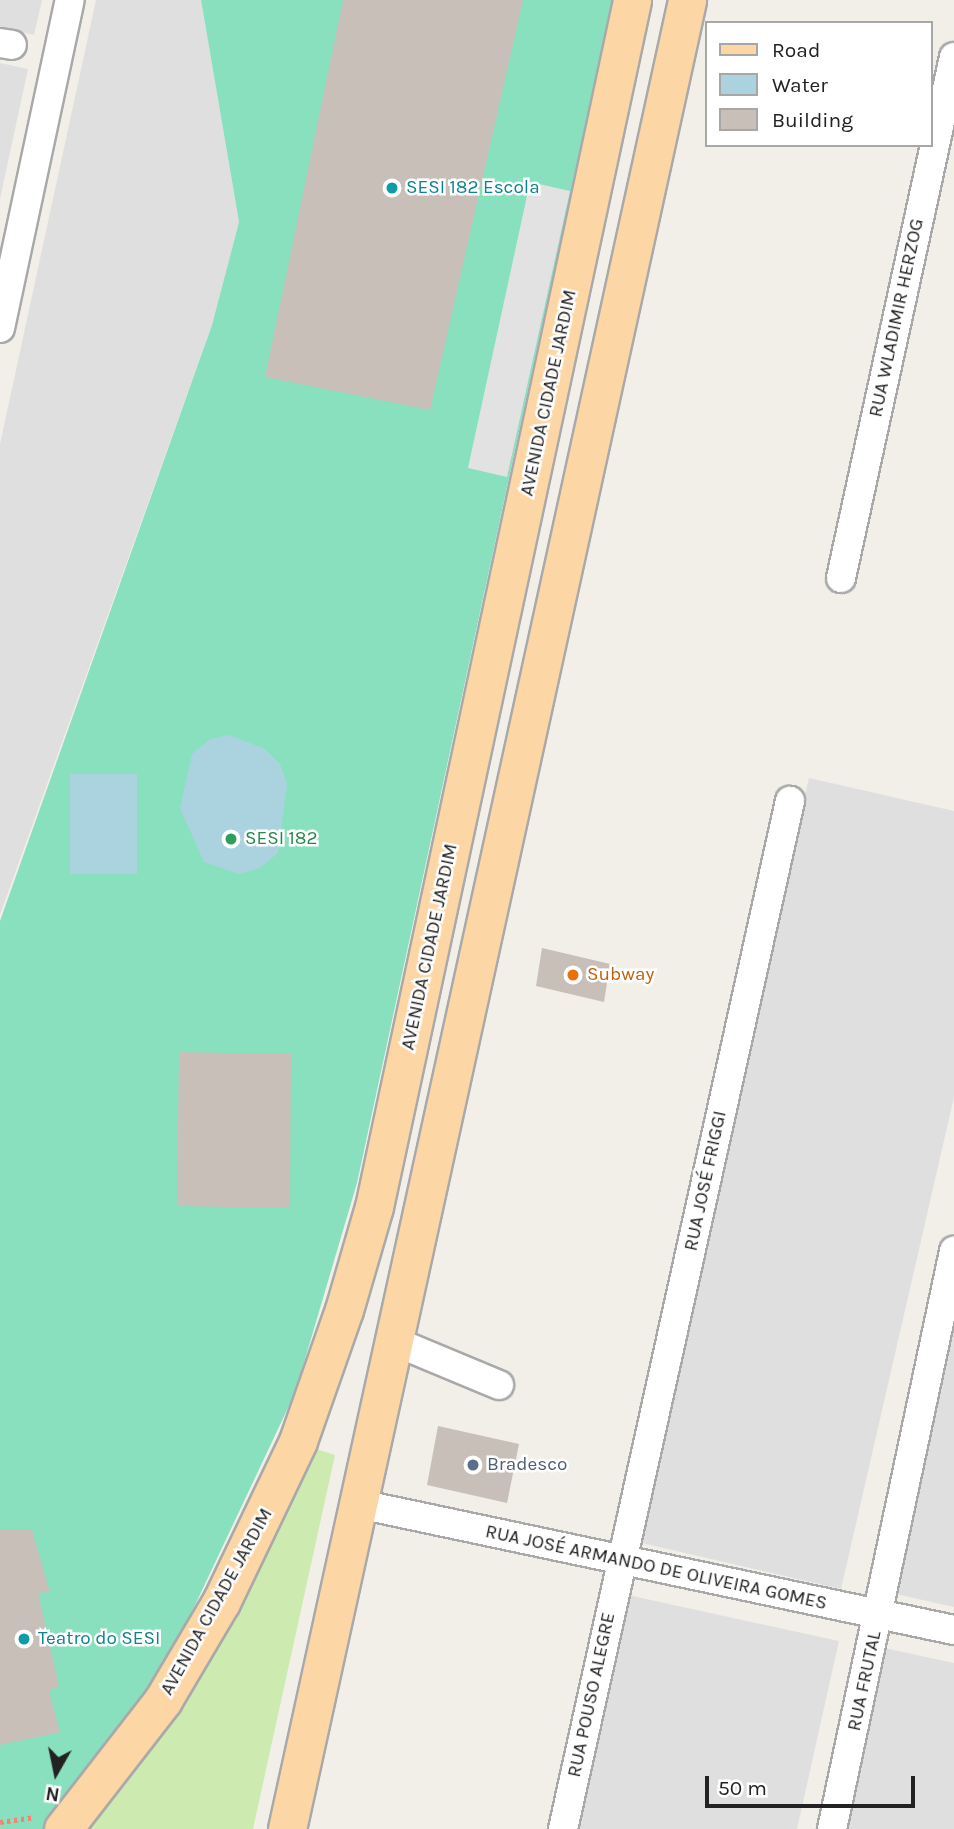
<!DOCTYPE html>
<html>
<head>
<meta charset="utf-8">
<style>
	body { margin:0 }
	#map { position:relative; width:954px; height:1829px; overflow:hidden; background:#f2efe9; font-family:Karla,sans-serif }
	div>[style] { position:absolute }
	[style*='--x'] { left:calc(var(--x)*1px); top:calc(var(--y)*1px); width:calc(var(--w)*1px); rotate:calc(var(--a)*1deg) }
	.residential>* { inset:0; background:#e0dfdf }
	.grass>* { inset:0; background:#cdebb0 }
	.pitch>* { inset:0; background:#88e0be }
	.parking>* { inset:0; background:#e2e2e2 }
	.water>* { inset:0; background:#aad3df }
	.building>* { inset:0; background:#c7bfb8 }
	.path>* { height:4.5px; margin-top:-2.25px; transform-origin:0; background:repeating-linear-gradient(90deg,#fa8072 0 3.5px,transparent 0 7px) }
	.roads { filter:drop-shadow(2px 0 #a9a9a9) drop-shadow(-2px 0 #a9a9a9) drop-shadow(0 2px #a9a9a9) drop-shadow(0 -2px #a9a9a9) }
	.minor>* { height:28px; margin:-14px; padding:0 14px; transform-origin:14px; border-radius:14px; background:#fff }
	.major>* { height:37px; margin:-18.5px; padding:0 18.5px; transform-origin:18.5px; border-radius:18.5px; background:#fcd6a4 }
	.dots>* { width:19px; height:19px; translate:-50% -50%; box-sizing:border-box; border:4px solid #fff; border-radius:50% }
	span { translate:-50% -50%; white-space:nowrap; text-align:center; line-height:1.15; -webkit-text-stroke:5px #fff; paint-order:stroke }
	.culture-label { font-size:19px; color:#0d838f }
	.left { translate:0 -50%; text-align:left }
	.street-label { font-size:19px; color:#222 }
	.leisure-label { font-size:19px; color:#27864d }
	.food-label { font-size:19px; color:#c56008 }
	.service-label { font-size:19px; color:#4e5e75 }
	.legend { position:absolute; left:705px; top:21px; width:228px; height:126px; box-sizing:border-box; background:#fff; border:2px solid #a7a7a7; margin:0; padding:9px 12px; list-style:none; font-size:21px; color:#222 }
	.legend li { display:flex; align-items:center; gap:14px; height:35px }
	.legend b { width:35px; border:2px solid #a7a7a7 }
	.north { position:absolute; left:21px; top:1738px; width:70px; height:70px; -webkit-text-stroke:5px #fff; paint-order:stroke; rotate:189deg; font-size:19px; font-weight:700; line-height:28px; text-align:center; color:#222 }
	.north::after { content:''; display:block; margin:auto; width:24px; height:32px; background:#222; clip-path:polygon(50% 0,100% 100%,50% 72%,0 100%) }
	.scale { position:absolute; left:705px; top:1776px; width:210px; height:32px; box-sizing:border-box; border:4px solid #222; border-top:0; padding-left:9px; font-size:21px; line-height:24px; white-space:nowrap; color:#222; -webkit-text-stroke:5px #fff; paint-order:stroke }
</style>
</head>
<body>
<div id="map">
	<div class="residential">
		<div style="clip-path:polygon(0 0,42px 0,34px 35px,0 27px)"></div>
		<div style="clip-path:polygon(96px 0,201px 0,239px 222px,212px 325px,0 915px,0 444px)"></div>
		<div style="clip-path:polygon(0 63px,28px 69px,0 199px)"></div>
		<div style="clip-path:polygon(809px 778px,954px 811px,954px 1097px,841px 1589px,633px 1541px)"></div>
		<div style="clip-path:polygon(954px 1320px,954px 1607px,891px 1593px)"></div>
		<div style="clip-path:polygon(628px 1595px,839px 1641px,797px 1829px,576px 1829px)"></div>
		<div style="clip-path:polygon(884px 1648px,954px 1663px,954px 1829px,844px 1829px)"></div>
	</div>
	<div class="grass">
		<div style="clip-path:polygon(306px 1446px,335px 1455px,253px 1829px,82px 1829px,180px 1710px)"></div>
	</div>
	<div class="pitch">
		<div style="clip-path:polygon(201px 0,612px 0,357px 1183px,295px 1393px,155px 1690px,44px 1829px,0 1829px,0 921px,212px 325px,239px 222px)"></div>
	</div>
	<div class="parking">
		<div style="clip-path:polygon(530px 182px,570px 191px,507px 477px,468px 468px)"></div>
	</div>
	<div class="water">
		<div style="clip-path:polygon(229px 735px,265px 749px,280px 764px,287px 784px,278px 853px,260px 868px,239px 874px,204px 862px,180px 808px,192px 754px,210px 739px)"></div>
		<div style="clip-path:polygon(70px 774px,137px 774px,137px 874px,70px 874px)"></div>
	</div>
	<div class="building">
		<div style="clip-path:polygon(343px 0,523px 0,430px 410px,265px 377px)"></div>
		<div style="clip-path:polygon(542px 948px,610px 964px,604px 1002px,536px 986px)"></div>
		<div style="clip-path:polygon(179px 1052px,291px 1054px,290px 1208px,177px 1206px)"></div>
		<div style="clip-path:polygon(438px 1426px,519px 1444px,507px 1503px,427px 1485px)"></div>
		<div style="clip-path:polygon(0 1529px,32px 1530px,50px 1592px,38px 1593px,59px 1686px,49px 1691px,60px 1732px,0 1745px)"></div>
	</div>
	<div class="path">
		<div style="--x:0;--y:1822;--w:34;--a:-8"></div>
	</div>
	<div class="roads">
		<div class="minor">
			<div style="--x:0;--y:43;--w:12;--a:9"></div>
			<div style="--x:0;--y:328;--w:335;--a:-78"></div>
			<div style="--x:841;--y:578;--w:533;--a:-77.76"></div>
			<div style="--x:391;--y:1340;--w:117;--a:22.6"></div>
			<div style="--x:359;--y:1504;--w:608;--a:11.96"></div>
			<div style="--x:563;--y:1829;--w:1053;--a:-77.55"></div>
			<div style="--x:832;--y:1829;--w:591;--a:-78.08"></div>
		</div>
		<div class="major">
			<div style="--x:63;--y:1829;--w:163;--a:-52.2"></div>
			<div style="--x:163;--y:1700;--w:114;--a:-59.4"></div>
			<div style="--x:221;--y:1602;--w:178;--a:-64.4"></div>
			<div style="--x:298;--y:1441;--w:139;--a:-70.7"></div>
			<div style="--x:344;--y:1310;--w:107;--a:-73.8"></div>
			<div style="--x:374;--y:1207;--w:1234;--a:-77.93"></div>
			<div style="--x:287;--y:1829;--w:1872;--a:-77.66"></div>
		</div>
	</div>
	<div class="dots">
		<div style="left:392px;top:188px;background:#0f9aa8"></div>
		<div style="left:231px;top:839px;background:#2e9e5b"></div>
		<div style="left:573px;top:975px;background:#e8710a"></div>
		<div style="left:473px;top:1465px;background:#5c6f8a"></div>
		<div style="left:24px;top:1639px;background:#0f9aa8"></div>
	</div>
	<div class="culture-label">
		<span class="left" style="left:406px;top:188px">SESI 182 Escola</span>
		<span class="left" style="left:38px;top:1639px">Teatro do SESI</span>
	</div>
	<div class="street-label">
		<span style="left:897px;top:318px;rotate:-78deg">RUA WLADIMIR HERZOG</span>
		<span style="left:549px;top:393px;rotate:-78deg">AVENIDA CIDADE JARDIM</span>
		<span style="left:430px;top:947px;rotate:-78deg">AVENIDA CIDADE JARDIM</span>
		<span style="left:706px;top:1181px;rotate:-78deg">RUA JOSÉ FRIGGI</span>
		<span style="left:656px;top:1568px;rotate:12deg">RUA JOSÉ ARMANDO DE OLIVEIRA GOMES</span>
		<span style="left:217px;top:1602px;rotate:-61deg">AVENIDA CIDADE JARDIM</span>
		<span style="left:865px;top:1681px;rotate:-78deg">RUA FRUTAL</span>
		<span style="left:592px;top:1695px;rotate:-78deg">RUA POUSO ALEGRE</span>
	</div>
	<div class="leisure-label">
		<span class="left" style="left:245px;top:839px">SESI 182</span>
	</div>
	<div class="food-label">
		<span class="left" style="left:587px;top:975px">Subway</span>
	</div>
	<div class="service-label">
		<span class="left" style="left:487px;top:1465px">Bradesco</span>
	</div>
	<ul class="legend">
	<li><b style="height:9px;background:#fcd6a4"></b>Road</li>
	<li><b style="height:19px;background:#aad3df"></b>Water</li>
	<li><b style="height:19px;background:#c7bfb8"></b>Building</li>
	</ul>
	<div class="north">N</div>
	<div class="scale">50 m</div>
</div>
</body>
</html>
